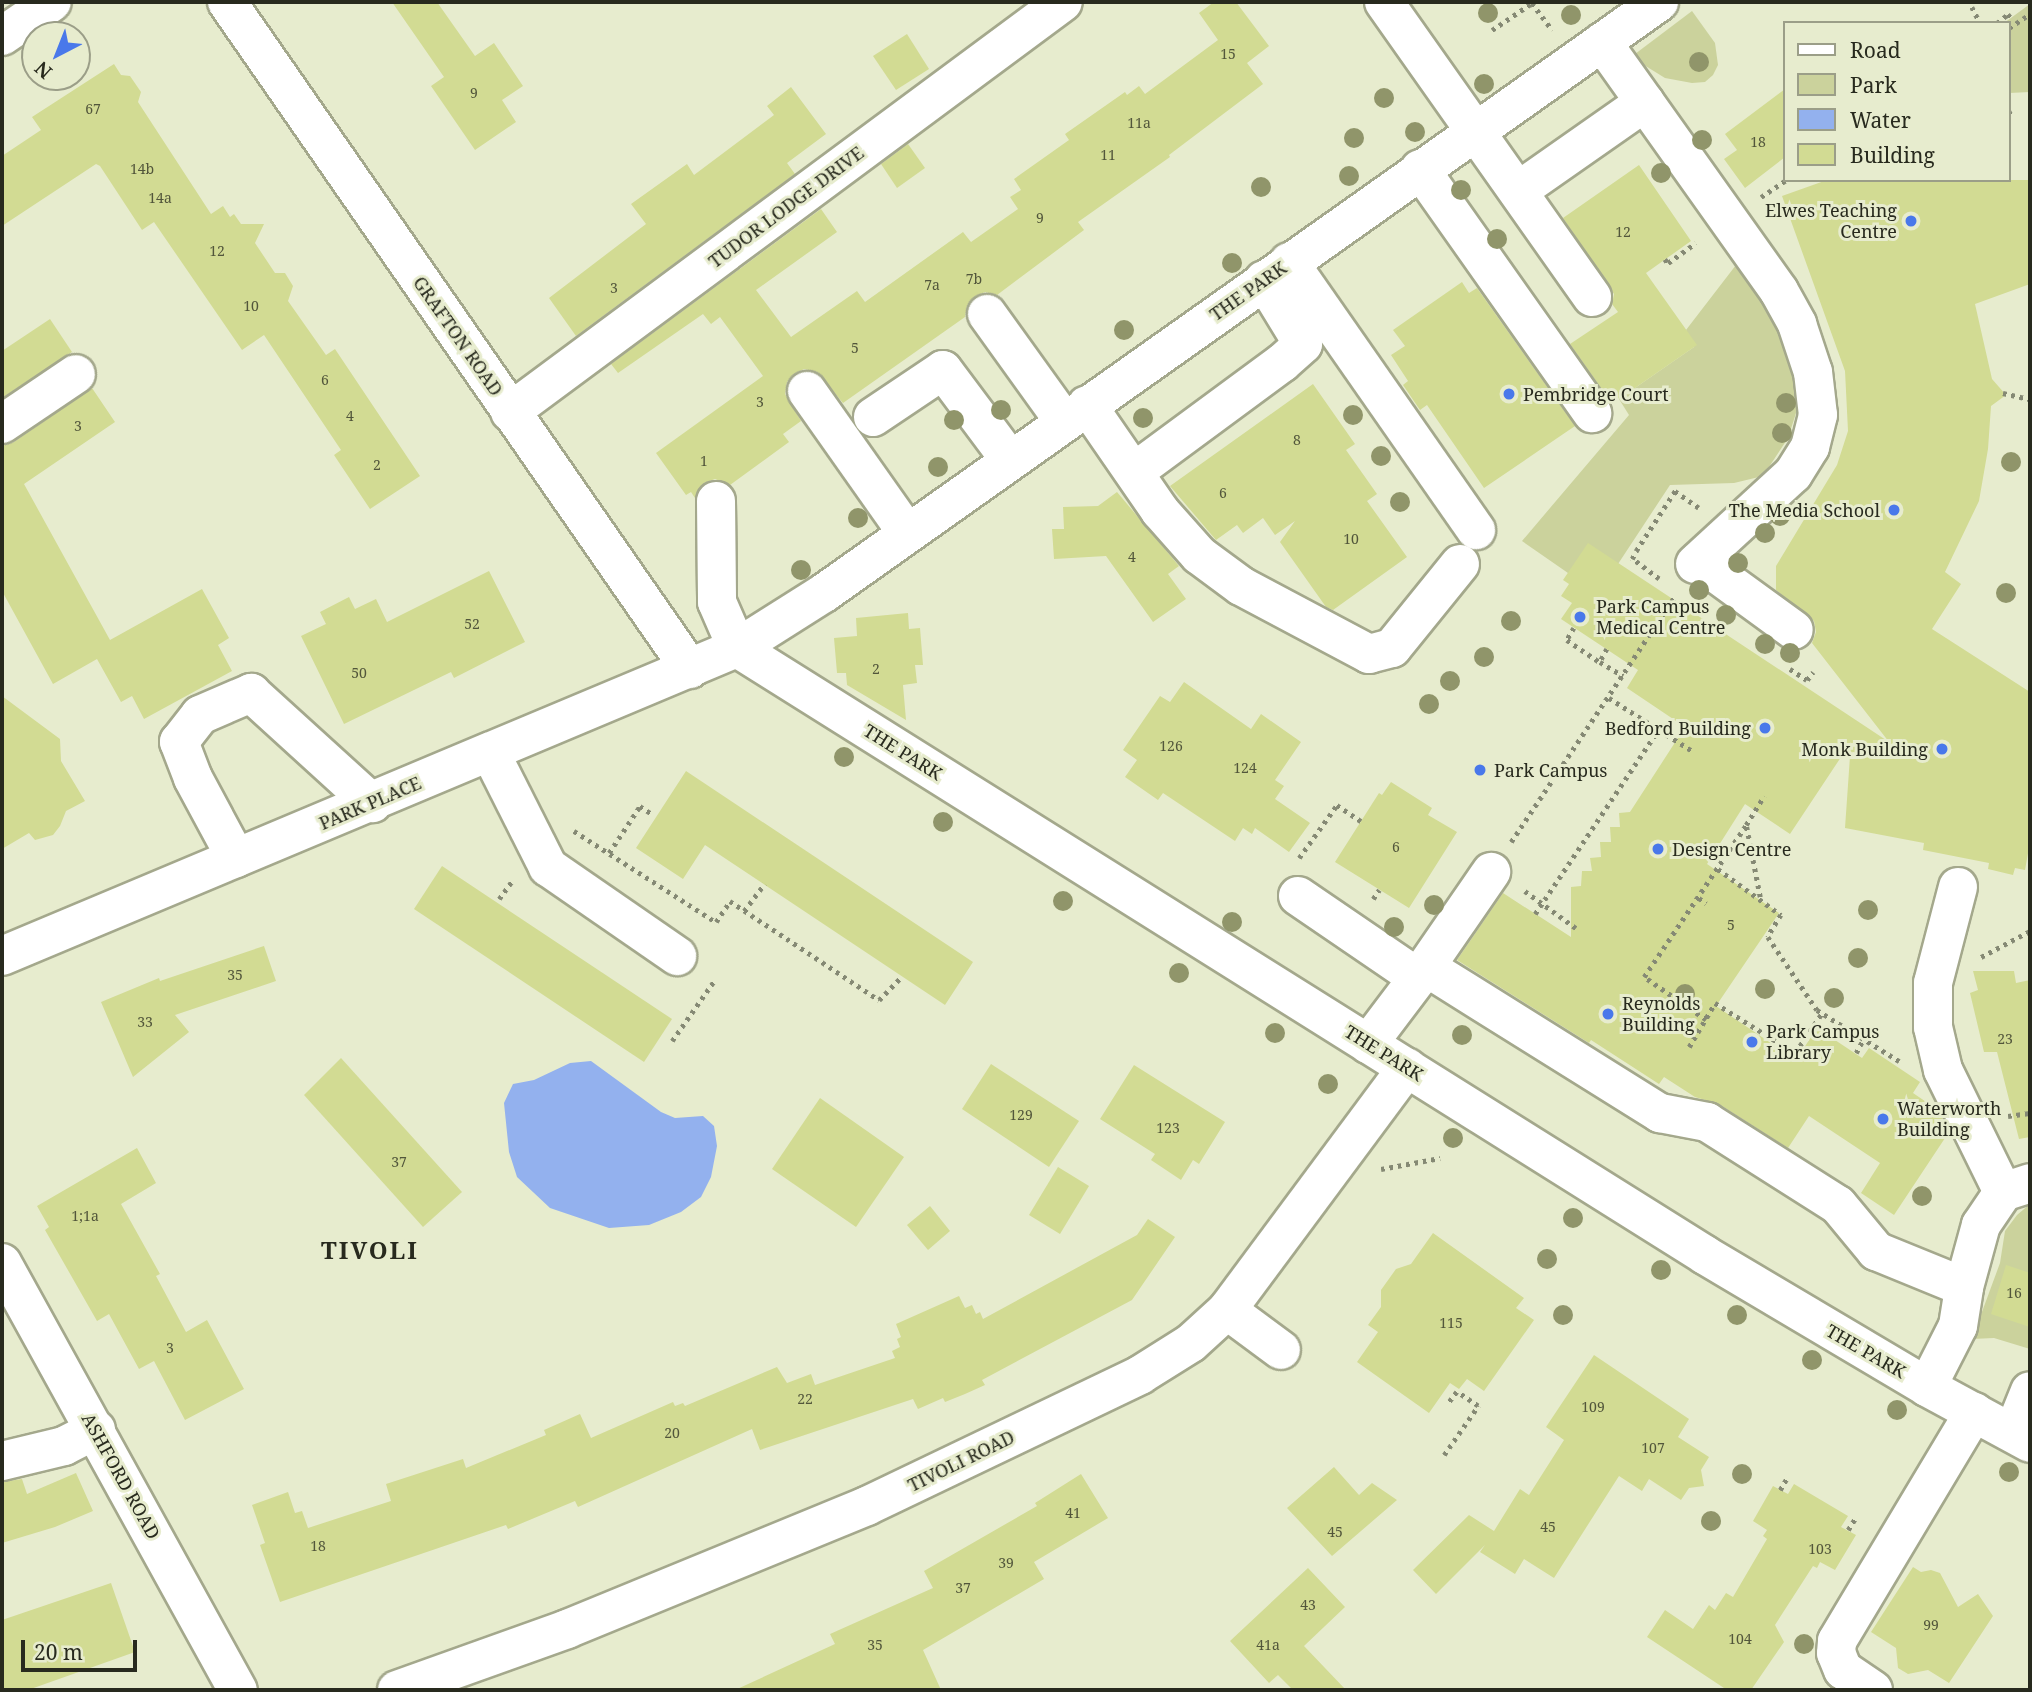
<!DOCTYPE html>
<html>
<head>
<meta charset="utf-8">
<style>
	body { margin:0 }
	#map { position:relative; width:2032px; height:1692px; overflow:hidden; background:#e7ecce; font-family:"Noto Serif",serif }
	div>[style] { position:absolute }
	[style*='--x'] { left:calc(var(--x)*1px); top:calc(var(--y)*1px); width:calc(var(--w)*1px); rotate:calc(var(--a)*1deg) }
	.green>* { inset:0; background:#cbd29c }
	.water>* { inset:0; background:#93b1ee }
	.building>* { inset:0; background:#d2db93 }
	.path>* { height:4.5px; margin-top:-2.25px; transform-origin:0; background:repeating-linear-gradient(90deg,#858974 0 3.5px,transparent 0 8.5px) }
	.roads { filter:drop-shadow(2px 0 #a4a88c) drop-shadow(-2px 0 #a4a88c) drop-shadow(0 2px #a4a88c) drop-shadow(0 -2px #a4a88c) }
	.minor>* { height:38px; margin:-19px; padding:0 19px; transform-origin:19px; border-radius:19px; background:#fff }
	.trees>* { width:20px; height:20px; margin:-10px; border-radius:50%; background:#90956a }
	.dots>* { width:19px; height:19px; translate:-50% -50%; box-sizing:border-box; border:4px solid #e7ecce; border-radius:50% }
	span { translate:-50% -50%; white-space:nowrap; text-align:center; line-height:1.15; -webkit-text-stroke:6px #e7ecce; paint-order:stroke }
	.number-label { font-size:14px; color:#52563b }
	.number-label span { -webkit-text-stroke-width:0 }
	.street-label { font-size:18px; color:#282a1e }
	.poi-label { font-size:18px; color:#282a1e }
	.right { translate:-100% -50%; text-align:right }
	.left { translate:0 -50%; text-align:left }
	.district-label { font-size:24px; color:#282a1e; font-weight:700; letter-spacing:2px }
	.frame { position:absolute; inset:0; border:4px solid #282a1e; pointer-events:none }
	.legend { position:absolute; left:1783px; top:21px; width:228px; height:161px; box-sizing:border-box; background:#e7ecce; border:2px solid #9b9e88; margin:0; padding:9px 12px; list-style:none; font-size:21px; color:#282a1e }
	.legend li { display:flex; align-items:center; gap:14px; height:35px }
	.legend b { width:35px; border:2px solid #9b9e88 }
	.north { position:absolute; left:21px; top:21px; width:70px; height:70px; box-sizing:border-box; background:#e7ecce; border:2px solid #9b9e88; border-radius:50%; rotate:222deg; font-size:19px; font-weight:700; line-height:28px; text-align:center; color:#282a1e }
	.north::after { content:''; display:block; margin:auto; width:24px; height:32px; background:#4978ea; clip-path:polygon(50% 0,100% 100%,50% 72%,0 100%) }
	.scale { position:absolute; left:21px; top:1640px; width:116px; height:32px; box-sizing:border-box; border:4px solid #282a1e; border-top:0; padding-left:9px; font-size:21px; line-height:24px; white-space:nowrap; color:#282a1e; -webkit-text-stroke:5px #e7ecce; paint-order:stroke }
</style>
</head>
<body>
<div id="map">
	<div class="green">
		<div style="clip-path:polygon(2030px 4px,2030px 92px,2009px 93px,2009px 23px,2004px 23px)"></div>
		<div style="clip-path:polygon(1692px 11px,1715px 43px,1718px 65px,1713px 75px,1705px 82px,1692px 83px,1665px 78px,1644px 65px,1635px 54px)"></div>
		<div style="clip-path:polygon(1736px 265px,1765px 299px,1787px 342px,1798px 385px,1796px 413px,1788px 438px,1763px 476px,1734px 483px,1670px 485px,1618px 564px,1568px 573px,1522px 541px,1629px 415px,1619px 399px,1694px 347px,1686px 330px)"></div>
		<div style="clip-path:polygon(2030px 1204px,2030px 1349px,1994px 1338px,1972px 1339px,2000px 1263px,2005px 1231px,2017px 1215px)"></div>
	</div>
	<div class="water">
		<div style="clip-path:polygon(591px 1061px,661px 1112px,675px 1118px,703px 1116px,714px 1126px,717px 1146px,711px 1177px,701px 1197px,681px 1212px,649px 1225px,609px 1228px,550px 1208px,517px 1177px,509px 1152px,504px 1103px,513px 1084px,534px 1080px,570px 1063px)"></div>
	</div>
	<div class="building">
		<div style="clip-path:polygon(392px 2px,437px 2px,475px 56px,494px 43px,523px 86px,502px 100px,516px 122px,475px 150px,431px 86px,444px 77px)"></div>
		<div style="clip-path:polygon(1214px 2px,1236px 2px,1269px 46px,1247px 63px,1263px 84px,1169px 155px,1170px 157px,1078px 222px,1084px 230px,997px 295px,985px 292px,974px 297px,967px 306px,965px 317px,843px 403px,817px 372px,804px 369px,794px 374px,787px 382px,785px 394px,801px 421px,783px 434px,789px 442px,730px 485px,715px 479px,704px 483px,695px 498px,691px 492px,686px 495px,656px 453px,763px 376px,720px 317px,711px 324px,703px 314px,618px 373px,611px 364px,821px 209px,837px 232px,756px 290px,791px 337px,857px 291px,865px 302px,963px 232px,971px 242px,1018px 209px,1010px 197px,1021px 190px,1014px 179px,1069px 140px,1065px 134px,1125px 92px,1127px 95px,1139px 86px,1145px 94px,1218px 40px,1199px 13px)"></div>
		<div style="clip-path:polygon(907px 34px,929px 69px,896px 90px,873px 56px)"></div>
		<div style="clip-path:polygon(114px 64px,121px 75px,130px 76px,141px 92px,138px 102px,211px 214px,223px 206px,230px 217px,234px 214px,241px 224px,264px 224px,255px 243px,275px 273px,285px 273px,293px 286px,288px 301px,326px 355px,335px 349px,420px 476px,370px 509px,334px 455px,341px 450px,264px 335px,242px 350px,154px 222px,142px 230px,100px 166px,96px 164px,2px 226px,2px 156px,41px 130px,32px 117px)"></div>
		<div style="clip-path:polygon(791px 87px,826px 134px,787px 163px,795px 174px,576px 336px,549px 298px,646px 224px,631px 204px,687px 164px,694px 175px,774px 115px,767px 106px)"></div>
		<div style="clip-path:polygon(1785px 89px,1785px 157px,1745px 188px,1724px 159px,1737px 150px,1725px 134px)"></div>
		<div style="clip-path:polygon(908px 144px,925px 168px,897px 188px,881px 164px)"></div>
		<div style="clip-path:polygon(1639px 165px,1691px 241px,1646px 273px,1697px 345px,1619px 399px,1617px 396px,1610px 401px,1570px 344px,1618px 312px,1612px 304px,1614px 294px,1563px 218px)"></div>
		<div style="clip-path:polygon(1827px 180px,2030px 180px,2030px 284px,1975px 304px,1992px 379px,2006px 395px,1991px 406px,1988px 449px,1979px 501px,1945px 572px,1961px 584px,1932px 629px,2030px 692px,2030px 842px,2025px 870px,2015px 868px,2013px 875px,1988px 869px,1989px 863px,1923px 850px,1924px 843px,1845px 828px,1851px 742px,1790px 834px,1745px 804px,1707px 864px,1779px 913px,1716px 1006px,1796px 1060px,1817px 1028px,1862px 1058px,1869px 1048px,1920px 1082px,1913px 1093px,1938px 1110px,1949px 1132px,1894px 1215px,1861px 1193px,1880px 1163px,1809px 1116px,1788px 1148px,1719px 1104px,1695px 1097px,1664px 1077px,1659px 1084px,1591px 1040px,1589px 1043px,1457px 960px,1503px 893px,1571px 937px,1571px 887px,1581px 886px,1582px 871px,1592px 871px,1590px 858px,1601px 857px,1600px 842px,1611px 842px,1610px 827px,1620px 827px,1619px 813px,1630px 812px,1685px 727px,1627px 688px,1638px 670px,1561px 619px,1572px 603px,1561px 596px,1569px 584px,1563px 580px,1588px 543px,1889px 742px,1812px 643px,1816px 632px,1814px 621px,1776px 590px,1776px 566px,1837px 465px,1848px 431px,1845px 371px,1782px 196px)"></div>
		<div style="clip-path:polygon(1462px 282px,1469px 293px,1477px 288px,1575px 426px,1484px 488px,1427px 405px,1420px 410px,1403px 385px,1408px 381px,1391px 355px,1405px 346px,1393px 330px)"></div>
		<div style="clip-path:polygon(50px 319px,72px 352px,2px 398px,2px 351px)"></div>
		<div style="clip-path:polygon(1313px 384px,1355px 444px,1346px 450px,1377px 494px,1367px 501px,1407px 557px,1333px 610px,1326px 607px,1280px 542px,1295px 521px,1275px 535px,1263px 518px,1243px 533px,1237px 525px,1216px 540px,1170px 486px)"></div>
		<div style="clip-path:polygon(92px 388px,115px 422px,24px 484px,110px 640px,202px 589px,229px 638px,218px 645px,232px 671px,144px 719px,132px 696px,121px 702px,97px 659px,53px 684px,2px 591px,2px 446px,14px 442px)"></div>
		<div style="clip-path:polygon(1117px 492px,1179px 566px,1168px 574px,1186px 599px,1153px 622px,1106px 556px,1054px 559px,1052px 529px,1064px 529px,1063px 507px,1098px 506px)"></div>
		<div style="clip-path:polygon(489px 571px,525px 642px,454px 678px,451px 672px,344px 724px,301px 636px,326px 624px,320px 612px,349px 597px,355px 609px,376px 599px,387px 622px)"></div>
		<div style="clip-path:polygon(908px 613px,909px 629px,920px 628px,923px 665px,915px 665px,917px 683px,903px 685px,906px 720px,847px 685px,846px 673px,837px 673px,834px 638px,857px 636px,856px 618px)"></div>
		<div style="clip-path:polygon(1184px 682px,1251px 729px,1261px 714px,1301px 742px,1275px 780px,1284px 786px,1275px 799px,1310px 823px,1289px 852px,1255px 828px,1252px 834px,1243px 828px,1235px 841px,1163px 793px,1158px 800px,1125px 777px,1137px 760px,1123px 750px,1160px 696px,1170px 702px)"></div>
		<div style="clip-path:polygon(2px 696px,60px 739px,61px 761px,85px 801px,66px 811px,60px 826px,53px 835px,35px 840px,29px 833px,2px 849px)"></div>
		<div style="clip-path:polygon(686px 771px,973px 962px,945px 1005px,705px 845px,683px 879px,636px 848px)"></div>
		<div style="clip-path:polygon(1391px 782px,1432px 808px,1428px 815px,1457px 832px,1409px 908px,1335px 862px,1379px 793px,1382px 795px)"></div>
		<div style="clip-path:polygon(442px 866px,672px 1019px,644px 1062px,414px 909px)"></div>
		<div style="clip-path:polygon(264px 946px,276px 981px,175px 1015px,189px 1032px,133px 1077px,101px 1002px,159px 978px,160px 981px)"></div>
		<div style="clip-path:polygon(1973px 971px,2014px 971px,2016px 983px,2030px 980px,2030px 1137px,2019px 1139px,1997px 1052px,1984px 1052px,1970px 993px,1978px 990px)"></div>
		<div style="clip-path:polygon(341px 1058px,462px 1192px,423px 1227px,304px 1095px)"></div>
		<div style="clip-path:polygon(991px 1064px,1079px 1121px,1049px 1167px,962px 1109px)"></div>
		<div style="clip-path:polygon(1134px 1065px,1225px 1122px,1199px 1164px,1193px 1160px,1181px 1180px,1151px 1160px,1155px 1154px,1100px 1119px)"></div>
		<div style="clip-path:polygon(820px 1098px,904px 1157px,856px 1227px,772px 1169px)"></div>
		<div style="clip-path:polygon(137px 1148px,156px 1183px,121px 1204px,160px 1274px,156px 1276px,186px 1332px,207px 1320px,244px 1389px,185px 1420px,154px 1361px,139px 1369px,109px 1314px,97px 1321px,45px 1230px,49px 1227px,37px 1206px)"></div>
		<div style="clip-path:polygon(1058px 1167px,1089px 1186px,1060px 1234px,1029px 1215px)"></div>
		<div style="clip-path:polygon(930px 1206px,950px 1231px,928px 1250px,907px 1225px)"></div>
		<div style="clip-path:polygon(1148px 1219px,1175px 1237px,1132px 1300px,982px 1380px,985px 1385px,965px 1394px,945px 1402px,943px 1398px,918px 1409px,913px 1399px,760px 1450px,752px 1429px,578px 1507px,575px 1501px,508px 1529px,506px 1525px,280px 1602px,260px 1545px,265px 1543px,252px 1505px,288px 1492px,295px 1513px,302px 1511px,308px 1528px,391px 1501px,386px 1484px,463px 1459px,466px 1468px,546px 1435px,544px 1430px,580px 1414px,591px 1438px,673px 1402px,675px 1406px,683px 1403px,685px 1406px,777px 1367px,787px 1383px,811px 1374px,815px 1385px,895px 1358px,892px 1351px,900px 1347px,897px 1339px,901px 1337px,896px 1324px,959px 1296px,965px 1308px,972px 1305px,976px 1314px,980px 1312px,983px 1319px,1137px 1235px)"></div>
		<div style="clip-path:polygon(1433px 1233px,1524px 1298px,1516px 1308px,1534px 1320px,1484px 1391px,1467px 1379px,1459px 1389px,1450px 1383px,1429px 1413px,1357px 1362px,1378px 1332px,1368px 1325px,1381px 1307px,1381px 1290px,1396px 1269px,1411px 1264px)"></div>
		<div style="clip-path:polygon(2006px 1265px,2030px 1273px,2030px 1327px,1991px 1314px)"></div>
		<div style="clip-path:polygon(1594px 1355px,1689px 1419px,1678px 1437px,1709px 1457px,1701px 1470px,1704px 1486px,1689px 1488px,1681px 1500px,1649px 1479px,1642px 1491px,1619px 1476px,1554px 1578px,1524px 1559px,1515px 1574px,1480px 1552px,1485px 1545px,1436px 1594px,1413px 1570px,1469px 1515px,1494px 1531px,1520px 1489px,1529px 1495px,1564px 1440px,1546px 1427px)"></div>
		<div style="clip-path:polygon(1334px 1467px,1359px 1495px,1372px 1483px,1397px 1500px,1332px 1556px,1287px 1508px)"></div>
		<div style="clip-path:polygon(76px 1473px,93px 1511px,55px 1527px,2px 1543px,2px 1482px,22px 1479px,27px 1494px)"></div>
		<div style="clip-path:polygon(1081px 1474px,1108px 1518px,1034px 1562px,1044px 1579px,923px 1650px,941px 1690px,735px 1690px,835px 1644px,830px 1634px,933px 1588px,924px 1571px,1037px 1506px,1035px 1503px)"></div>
		<div style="clip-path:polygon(1794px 1484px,1848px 1516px,1841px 1527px,1856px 1535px,1835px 1570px,1820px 1562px,1817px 1568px,1813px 1566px,1775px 1625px,1784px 1642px,1751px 1690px,1727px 1690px,1647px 1637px,1665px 1610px,1693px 1629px,1709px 1605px,1715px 1610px,1726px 1593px,1733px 1597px,1767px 1539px,1763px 1536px,1767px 1530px,1753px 1521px,1773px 1486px,1788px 1494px)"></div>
		<div style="clip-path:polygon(1913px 1567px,1921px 1572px,1931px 1570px,1940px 1573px,1958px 1607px,1978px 1594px,1993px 1616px,1949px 1683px,1928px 1670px,1908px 1674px,1898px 1668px,1896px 1648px,1871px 1632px)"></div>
		<div style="clip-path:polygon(1308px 1568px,1345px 1607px,1304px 1646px,1346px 1690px,1293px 1690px,1278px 1675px,1269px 1683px,1230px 1641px)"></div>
		<div style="clip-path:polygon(111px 1583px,135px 1652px,28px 1690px,2px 1690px,2px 1620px)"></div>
	</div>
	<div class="path">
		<div style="--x:1532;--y:3;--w:34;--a:53"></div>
		<div style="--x:1972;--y:7;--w:18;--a:63"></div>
		<div style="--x:1997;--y:23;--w:14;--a:-39"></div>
		<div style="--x:2008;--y:14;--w:5;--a:53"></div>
		<div style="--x:2009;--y:28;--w:25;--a:-34"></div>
		<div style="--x:1492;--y:30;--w:48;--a:-34"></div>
		<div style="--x:2009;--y:111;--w:4;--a:63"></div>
		<div style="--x:1761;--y:197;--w:30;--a:-34"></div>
		<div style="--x:1665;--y:259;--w:5;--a:53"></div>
		<div style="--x:1668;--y:263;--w:34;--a:-36"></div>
		<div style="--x:2003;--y:393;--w:28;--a:13"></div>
		<div style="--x:1659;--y:579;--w:34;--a:-143"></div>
		<div style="--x:1632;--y:559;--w:9;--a:-63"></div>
		<div style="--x:1636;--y:551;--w:72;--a:-57"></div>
		<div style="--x:1675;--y:491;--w:29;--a:35"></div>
		<div style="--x:1574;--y:628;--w:14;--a:120"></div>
		<div style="--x:1567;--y:640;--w:40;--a:34"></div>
		<div style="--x:1607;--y:649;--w:15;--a:118"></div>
		<div style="--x:1600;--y:662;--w:27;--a:31"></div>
		<div style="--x:1790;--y:669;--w:20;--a:33"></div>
		<div style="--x:1807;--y:680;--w:10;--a:-53"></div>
		<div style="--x:1609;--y:698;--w:101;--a:32.4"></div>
		<div style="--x:574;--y:831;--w:169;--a:32.7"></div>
		<div style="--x:716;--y:922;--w:25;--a:-56"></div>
		<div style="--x:730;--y:901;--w:179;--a:33.6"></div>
		<div style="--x:879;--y:1000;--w:33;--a:-46"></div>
		<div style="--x:1511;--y:842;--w:296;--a:-56.3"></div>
		<div style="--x:609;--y:853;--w:56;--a:-56.6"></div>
		<div style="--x:640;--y:806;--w:14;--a:34"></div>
		<div style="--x:1299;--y:858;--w:65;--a:-54.4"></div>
		<div style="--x:1337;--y:805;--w:29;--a:34"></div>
		<div style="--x:1718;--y:869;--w:78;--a:36.1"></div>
		<div style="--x:1781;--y:915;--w:26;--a:121"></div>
		<div style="--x:1768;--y:937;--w:88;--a:56.1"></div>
		<div style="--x:1817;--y:1010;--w:97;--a:31.9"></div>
		<div style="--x:1525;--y:891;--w:63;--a:36"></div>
		<div style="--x:1760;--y:897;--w:73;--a:-101"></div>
		<div style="--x:1746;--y:825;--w:34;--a:-58"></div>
		<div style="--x:1699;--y:898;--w:9;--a:36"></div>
		<div style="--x:499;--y:899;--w:22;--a:-54"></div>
		<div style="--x:1373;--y:899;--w:11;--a:-56"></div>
		<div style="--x:744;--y:911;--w:34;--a:-53"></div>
		<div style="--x:1535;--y:914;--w:221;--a:-56.2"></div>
		<div style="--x:1981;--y:957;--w:55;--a:-28"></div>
		<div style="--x:1706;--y:1020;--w:75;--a:-145.3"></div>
		<div style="--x:1644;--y:977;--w:183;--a:-56.1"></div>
		<div style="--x:672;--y:1041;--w:73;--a:-55"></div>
		<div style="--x:1689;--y:1047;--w:51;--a:-59.4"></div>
		<div style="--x:1715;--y:1003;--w:94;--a:32"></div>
		<div style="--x:1795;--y:1053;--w:48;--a:-56"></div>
		<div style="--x:1856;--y:1053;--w:15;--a:-62"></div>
		<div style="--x:2008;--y:1116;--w:22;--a:-8"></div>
		<div style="--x:1381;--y:1169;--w:60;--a:-10.6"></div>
		<div style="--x:1444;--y:1455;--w:60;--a:-55.2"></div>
		<div style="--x:1478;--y:1406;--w:25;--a:-146"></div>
		<div style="--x:1457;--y:1392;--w:15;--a:127"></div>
		<div style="--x:1780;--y:1490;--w:16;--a:-60"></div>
		<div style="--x:1848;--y:1530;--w:15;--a:-58"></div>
	</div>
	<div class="roads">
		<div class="minor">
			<div style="--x:227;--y:2;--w:812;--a:55.23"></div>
			<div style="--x:1384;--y:2;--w:361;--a:54.8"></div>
			<div style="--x:2;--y:36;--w:60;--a:-34.2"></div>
			<div style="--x:1602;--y:42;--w:305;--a:54.6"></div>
			<div style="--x:1779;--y:291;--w:38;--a:61"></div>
			<div style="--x:1797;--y:324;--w:51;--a:71.6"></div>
			<div style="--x:1813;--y:372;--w:43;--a:83.4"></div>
			<div style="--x:1818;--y:415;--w:33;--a:104"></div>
			<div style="--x:1810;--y:447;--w:32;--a:122"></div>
			<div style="--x:1793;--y:474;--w:133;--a:137.4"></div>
			<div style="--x:1420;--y:169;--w:299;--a:54.8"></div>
			<div style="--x:1518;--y:191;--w:155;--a:-35"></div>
			<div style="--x:1289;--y:262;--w:327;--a:55.1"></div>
			<div style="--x:987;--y:314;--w:132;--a:54.3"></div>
			<div style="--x:807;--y:391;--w:174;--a:54.8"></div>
			<div style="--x:1087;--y:405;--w:129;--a:55.4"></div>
			<div style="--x:1160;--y:511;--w:59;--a:48.4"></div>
			<div style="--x:1199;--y:555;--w:52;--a:36.4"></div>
			<div style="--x:1241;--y:586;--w:145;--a:28"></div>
			<div style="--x:1369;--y:654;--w:24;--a:-15"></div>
			<div style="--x:1392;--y:648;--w:108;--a:-51"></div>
			<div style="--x:510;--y:412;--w:688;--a:-36.55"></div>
			<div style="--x:873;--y:417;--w:84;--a:-33.9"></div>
			<div style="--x:943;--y:370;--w:112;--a:53.3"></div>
			<div style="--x:2;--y:424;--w:89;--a:-34"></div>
			<div style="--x:1134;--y:472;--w:184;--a:-36.4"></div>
			<div style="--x:1282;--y:363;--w:28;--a:-42"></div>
			<div style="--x:1303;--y:344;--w:75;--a:-121.4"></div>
			<div style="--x:716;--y:501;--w:101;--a:89.4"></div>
			<div style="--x:717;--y:602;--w:50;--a:66.5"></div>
			<div style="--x:1699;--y:561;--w:117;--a:36"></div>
			<div style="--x:737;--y:648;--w:1143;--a:32.09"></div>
			<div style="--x:1705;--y:1255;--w:258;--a:30.7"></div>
			<div style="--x:1927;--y:1387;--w:117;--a:28.5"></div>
			<div style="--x:490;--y:752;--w:129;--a:63.2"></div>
			<div style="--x:548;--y:867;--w:157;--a:34.6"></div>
			<div style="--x:236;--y:858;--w:91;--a:-118.3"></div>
			<div style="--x:193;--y:778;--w:39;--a:-111"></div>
			<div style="--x:179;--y:742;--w:34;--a:-52"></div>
			<div style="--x:200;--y:715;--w:56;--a:-23.3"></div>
			<div style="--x:251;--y:693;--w:164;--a:42.3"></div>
			<div style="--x:1958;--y:887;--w:99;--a:104.6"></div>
			<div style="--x:1933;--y:983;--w:44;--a:90"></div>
			<div style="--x:1933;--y:1027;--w:44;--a:76.9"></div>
			<div style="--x:1943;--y:1070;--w:136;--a:63.8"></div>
			<div style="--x:1298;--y:896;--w:145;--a:34.3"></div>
			<div style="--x:2;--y:956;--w:797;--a:-22.74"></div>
			<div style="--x:737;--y:648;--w:103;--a:-32.3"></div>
			<div style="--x:824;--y:593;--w:1023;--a:-35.29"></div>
			<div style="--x:1426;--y:967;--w:276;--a:32"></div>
			<div style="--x:1660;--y:1113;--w:48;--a:10.8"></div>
			<div style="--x:1707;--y:1122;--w:155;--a:32.4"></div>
			<div style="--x:1838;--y:1205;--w:60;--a:50.4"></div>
			<div style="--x:1876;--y:1251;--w:95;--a:22.2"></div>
			<div style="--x:1368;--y:1044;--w:83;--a:-52.9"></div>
			<div style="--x:1418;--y:978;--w:129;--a:-55.4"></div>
			<div style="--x:2;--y:1263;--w:488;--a:61.1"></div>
			<div style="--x:1227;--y:1310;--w:67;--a:36.5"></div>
			<div style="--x:1927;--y:1387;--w:68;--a:-63.1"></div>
			<div style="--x:1958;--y:1326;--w:39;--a:-81"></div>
			<div style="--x:1964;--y:1287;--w:64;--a:-74.7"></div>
			<div style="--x:1981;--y:1225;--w:40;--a:-56"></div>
			<div style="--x:2003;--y:1192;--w:28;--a:-18"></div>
			<div style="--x:2013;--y:1433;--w:45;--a:-68"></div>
			<div style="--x:2;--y:1461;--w:64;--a:-13.6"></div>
			<div style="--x:64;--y:1446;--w:36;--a:-27"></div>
			<div style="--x:397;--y:1690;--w:181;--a:-19.7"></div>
			<div style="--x:567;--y:1629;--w:324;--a:-22.3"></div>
			<div style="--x:867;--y:1506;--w:303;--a:-25.6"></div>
			<div style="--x:1140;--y:1375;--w:60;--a:-32.1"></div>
			<div style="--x:1191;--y:1343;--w:49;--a:-42.5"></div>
			<div style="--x:1227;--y:1310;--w:302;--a:-53.4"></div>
			<div style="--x:1873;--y:1690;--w:36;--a:-146"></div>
			<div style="--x:1843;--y:1670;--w:18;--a:-112"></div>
			<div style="--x:1836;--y:1653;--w:12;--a:-85"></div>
			<div style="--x:1837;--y:1641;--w:267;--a:-59.1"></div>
		</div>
	</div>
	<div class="trees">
		<div style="left:1488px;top:13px"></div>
		<div style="left:1571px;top:15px"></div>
		<div style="left:1699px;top:62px"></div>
		<div style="left:1484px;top:84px"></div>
		<div style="left:1384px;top:98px"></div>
		<div style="left:1415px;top:132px"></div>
		<div style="left:1354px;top:138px"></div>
		<div style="left:1702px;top:140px"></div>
		<div style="left:1661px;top:173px"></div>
		<div style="left:1349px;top:176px"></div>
		<div style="left:1261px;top:187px"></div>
		<div style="left:1461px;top:190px"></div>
		<div style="left:1497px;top:239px"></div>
		<div style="left:1232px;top:263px"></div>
		<div style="left:1124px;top:330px"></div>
		<div style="left:1786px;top:403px"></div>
		<div style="left:1001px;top:410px"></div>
		<div style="left:1353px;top:415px"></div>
		<div style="left:1143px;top:418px"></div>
		<div style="left:954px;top:420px"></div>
		<div style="left:1782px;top:433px"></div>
		<div style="left:1381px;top:456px"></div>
		<div style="left:2011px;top:462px"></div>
		<div style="left:938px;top:467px"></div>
		<div style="left:1400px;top:502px"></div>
		<div style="left:1780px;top:516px"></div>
		<div style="left:858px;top:518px"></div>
		<div style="left:1765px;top:533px"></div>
		<div style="left:1738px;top:563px"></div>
		<div style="left:801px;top:570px"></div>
		<div style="left:1699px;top:590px"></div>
		<div style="left:2006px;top:593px"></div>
		<div style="left:1726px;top:615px"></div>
		<div style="left:1511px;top:621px"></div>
		<div style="left:1765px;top:644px"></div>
		<div style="left:1790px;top:653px"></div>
		<div style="left:1484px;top:657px"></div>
		<div style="left:1450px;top:681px"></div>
		<div style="left:1429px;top:704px"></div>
		<div style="left:844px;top:757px"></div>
		<div style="left:943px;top:822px"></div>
		<div style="left:1063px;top:901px"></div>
		<div style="left:1434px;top:905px"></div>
		<div style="left:1868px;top:910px"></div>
		<div style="left:1232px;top:922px"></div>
		<div style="left:1394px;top:927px"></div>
		<div style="left:1858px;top:958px"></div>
		<div style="left:1179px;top:973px"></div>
		<div style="left:1765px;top:989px"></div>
		<div style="left:1685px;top:994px"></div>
		<div style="left:1834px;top:998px"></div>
		<div style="left:1275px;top:1033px"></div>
		<div style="left:1462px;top:1035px"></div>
		<div style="left:1328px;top:1084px"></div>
		<div style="left:1453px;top:1138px"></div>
		<div style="left:1922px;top:1196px"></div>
		<div style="left:1573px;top:1218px"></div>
		<div style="left:1547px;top:1259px"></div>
		<div style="left:1661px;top:1270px"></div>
		<div style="left:1563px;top:1315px"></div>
		<div style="left:1737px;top:1315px"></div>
		<div style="left:1812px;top:1360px"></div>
		<div style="left:1897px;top:1410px"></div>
		<div style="left:2009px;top:1472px"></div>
		<div style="left:1742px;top:1474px"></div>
		<div style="left:1711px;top:1521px"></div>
		<div style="left:1804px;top:1644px"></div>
	</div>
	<div class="dots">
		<div style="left:1911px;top:221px;background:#4978ea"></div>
		<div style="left:1509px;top:394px;background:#4978ea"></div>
		<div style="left:1894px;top:510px;background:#4978ea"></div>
		<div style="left:1580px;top:617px;background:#4978ea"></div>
		<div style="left:1765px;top:728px;background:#4978ea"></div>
		<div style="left:1942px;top:749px;background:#4978ea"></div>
		<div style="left:1480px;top:770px;background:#4978ea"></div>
		<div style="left:1658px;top:849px;background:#4978ea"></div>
		<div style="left:1608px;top:1014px;background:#4978ea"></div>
		<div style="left:1752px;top:1042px;background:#4978ea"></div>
		<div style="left:1883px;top:1119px;background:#4978ea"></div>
	</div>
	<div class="number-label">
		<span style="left:1228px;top:54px">15</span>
		<span style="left:474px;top:93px">9</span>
		<span style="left:93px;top:109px">67</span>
		<span style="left:1139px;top:123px">11a</span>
		<span style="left:1758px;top:142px">18</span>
		<span style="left:1108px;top:155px">11</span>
		<span style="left:142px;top:169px">14b</span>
		<span style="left:160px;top:198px">14a</span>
		<span style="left:1040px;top:218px">9</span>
		<span style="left:1623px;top:232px">12</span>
		<span style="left:217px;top:251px">12</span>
		<span style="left:974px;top:279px">7b</span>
		<span style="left:932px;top:285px">7a</span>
		<span style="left:614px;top:288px">3</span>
		<span style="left:251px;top:306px">10</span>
		<span style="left:855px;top:348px">5</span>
		<span style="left:325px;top:380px">6</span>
		<span style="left:760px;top:402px">3</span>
		<span style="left:350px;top:416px">4</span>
		<span style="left:78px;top:426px">3</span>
		<span style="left:1297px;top:440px">8</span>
		<span style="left:704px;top:461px">1</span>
		<span style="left:377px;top:465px">2</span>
		<span style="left:1223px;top:493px">6</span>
		<span style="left:1351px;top:539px">10</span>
		<span style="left:1132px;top:557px">4</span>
		<span style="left:472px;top:624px">52</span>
		<span style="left:876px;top:669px">2</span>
		<span style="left:359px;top:673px">50</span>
		<span style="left:1171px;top:746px">126</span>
		<span style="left:1245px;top:768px">124</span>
		<span style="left:1396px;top:847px">6</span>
		<span style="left:1731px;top:925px">5</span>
		<span style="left:235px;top:975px">35</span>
		<span style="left:145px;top:1022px">33</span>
		<span style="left:2005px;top:1039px">23</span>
		<span style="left:1021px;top:1115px">129</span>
		<span style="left:1168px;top:1128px">123</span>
		<span style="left:399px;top:1162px">37</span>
		<span style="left:85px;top:1216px">1;1a</span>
		<span style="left:2014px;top:1293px">16</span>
		<span style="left:1451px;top:1323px">115</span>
		<span style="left:170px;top:1348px">3</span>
		<span style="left:805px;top:1399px">22</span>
		<span style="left:1593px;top:1407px">109</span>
		<span style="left:672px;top:1433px">20</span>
		<span style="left:1653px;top:1448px">107</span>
		<span style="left:1073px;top:1513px">41</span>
		<span style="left:1548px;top:1527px">45</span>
		<span style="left:1335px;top:1532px">45</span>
		<span style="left:318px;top:1546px">18</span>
		<span style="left:1820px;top:1549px">103</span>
		<span style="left:1006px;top:1563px">39</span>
		<span style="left:963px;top:1588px">37</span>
		<span style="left:1308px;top:1605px">43</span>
		<span style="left:1931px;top:1625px">99</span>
		<span style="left:1740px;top:1639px">104</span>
		<span style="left:875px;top:1645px">35</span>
		<span style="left:1268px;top:1645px">41a</span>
	</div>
	<div class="street-label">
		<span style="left:786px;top:207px;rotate:-37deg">TUDOR LODGE DRIVE</span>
		<span style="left:1248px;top:291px;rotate:-35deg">THE PARK</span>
		<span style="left:458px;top:336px;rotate:55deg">GRAFTON ROAD</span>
		<span style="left:903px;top:752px;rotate:32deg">THE PARK</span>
		<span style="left:370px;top:803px;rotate:-23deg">PARK PLACE</span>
		<span style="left:1384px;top:1053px;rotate:32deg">THE PARK</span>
		<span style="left:1866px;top:1351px;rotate:30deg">THE PARK</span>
		<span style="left:961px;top:1461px;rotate:-26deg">TIVOLI ROAD</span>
		<span style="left:121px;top:1476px;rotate:61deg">ASHFORD ROAD</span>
	</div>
	<div class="poi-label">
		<span class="right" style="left:1897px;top:221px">Elwes Teaching<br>Centre</span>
		<span class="left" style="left:1523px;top:394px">Pembridge Court</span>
		<span class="right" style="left:1880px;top:510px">The Media School</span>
		<span class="left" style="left:1596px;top:617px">Park Campus<br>Medical Centre</span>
		<span class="right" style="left:1751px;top:728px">Bedford Building</span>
		<span class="right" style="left:1928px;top:749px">Monk Building</span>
		<span class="left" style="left:1494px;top:770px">Park Campus</span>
		<span class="left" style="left:1672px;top:849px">Design Centre</span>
		<span class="left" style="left:1622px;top:1014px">Reynolds<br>Building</span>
		<span class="left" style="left:1766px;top:1042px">Park Campus<br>Library</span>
		<span class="left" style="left:1897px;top:1119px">Waterworth<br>Building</span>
	</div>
	<div class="district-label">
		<span style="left:370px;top:1250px">TIVOLI</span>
	</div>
	<div class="frame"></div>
	<ul class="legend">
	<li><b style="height:9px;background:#fff"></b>Road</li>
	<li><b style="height:19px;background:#cbd29c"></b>Park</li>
	<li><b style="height:19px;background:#93b1ee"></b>Water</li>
	<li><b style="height:19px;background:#d2db93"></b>Building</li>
	</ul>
	<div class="north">N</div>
	<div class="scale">20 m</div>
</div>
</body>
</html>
